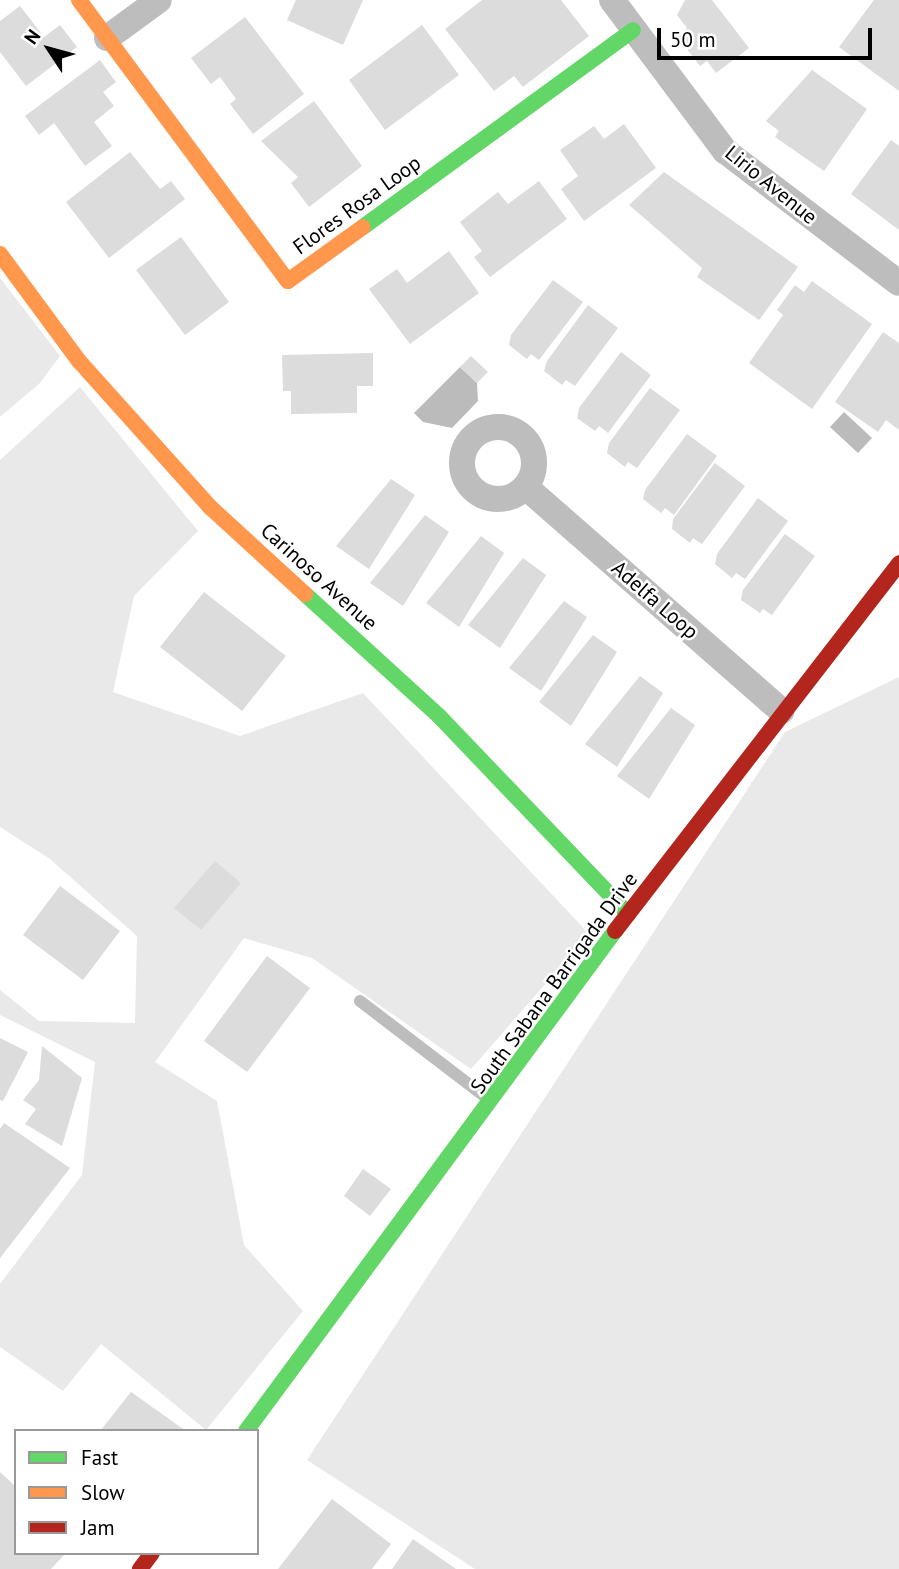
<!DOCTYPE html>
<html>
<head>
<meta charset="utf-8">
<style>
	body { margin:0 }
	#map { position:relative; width:899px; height:1569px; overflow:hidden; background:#fff; font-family:"PT Sans",sans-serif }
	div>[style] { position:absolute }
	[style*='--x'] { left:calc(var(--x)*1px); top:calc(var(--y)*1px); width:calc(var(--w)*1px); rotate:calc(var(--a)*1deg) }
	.green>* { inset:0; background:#e9e9e9 }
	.water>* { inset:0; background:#bbb }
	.building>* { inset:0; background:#dcdcdc }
	.lane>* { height:12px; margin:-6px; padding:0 6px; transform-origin:6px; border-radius:6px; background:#bdbdbd }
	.street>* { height:26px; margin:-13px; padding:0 13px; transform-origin:13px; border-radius:13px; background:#bdbdbd }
	.street>.ring { margin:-13px; padding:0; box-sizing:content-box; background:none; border:26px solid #bdbdbd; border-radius:50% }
	.fast>* { height:16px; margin:-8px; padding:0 8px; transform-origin:8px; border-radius:8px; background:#63d668 }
	.slow>* { height:16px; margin:-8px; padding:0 8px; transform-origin:8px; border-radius:8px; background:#ff974d }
	.jam>* { height:16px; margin:-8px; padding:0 8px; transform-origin:8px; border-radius:8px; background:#b3261e }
	span { translate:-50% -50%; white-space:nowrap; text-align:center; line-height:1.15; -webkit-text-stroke:5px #fff; paint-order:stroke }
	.street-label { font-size:21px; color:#000 }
	.legend { position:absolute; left:14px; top:1429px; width:245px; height:126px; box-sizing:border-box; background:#fff; border:2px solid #999; margin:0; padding:9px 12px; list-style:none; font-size:21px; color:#000 }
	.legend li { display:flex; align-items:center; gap:14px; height:35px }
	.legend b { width:35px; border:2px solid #999 }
	.north { position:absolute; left:14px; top:14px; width:70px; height:70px; -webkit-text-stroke:5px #fff; paint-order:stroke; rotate:306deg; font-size:19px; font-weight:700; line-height:28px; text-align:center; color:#000 }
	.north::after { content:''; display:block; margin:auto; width:24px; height:32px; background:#000; clip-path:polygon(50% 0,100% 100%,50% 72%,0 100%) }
	.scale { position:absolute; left:657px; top:28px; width:215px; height:32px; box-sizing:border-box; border:4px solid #000; border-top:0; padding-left:9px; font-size:21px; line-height:24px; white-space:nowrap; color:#000; -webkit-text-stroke:5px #fff; paint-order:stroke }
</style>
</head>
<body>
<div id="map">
	<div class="green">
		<div style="clip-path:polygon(0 278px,60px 356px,40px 383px,0 417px)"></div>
		<div style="clip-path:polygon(80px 387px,198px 531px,134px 596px,113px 692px,240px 736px,363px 693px,589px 934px,471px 1069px,312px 958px,244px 938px,155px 1062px,217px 1101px,244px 1245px,303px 1311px,206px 1430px,101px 1344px,63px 1391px,0 1347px,0 1284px,82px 1175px,95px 1062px,0 1015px,0 990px,39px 1021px,135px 1023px,137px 936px,50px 859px,0 827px,0 460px)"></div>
		<div style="clip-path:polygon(899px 677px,899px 1569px,475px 1569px,307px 1460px,785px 732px)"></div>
	</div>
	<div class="water">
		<div style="clip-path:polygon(460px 367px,477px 383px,478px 401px,452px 428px,423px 422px,414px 413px)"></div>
		<div style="clip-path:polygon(844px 412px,872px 438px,858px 453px,830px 427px)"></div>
	</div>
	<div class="building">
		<div style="clip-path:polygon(296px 0,363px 0,343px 45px,287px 20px)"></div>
		<div style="clip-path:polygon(482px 0,561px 0,589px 36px,523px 87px,514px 76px,494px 91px,445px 29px)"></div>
		<div style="clip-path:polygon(685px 0,712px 0,749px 48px,716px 73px,707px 61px,700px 66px,677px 36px,687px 28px,677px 15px)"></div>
		<div style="clip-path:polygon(874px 0,899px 0,899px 91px,839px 47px)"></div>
		<div style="clip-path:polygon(20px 6px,44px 37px,60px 25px,77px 47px,26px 86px,0 52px,0 21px)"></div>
		<div style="clip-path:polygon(245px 17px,304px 94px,253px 134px,230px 104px,236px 99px,220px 77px,211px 84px,191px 58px)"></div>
		<div style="clip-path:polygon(422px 25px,459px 75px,385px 130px,349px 80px)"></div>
		<div style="clip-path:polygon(100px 60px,116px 82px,103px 92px,114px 106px,94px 122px,112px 146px,85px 166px,54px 123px,39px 135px,25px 116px)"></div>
		<div style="clip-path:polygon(812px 70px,867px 109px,824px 171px,775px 137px,779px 131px,766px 121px)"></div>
		<div style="clip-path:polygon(314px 101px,362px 166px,309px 207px,291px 183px,298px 177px,261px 141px)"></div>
		<div style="clip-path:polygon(624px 124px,656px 168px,584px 221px,561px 189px,578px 176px,560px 150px,594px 126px,604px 139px)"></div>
		<div style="clip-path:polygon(891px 140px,899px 146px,899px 230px,851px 194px)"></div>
		<div style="clip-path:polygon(130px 152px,160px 189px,171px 181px,185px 199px,109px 258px,66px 202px)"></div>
		<div style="clip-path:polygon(664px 172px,798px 267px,759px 320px,697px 277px,702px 268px,629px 205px)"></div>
		<div style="clip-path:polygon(539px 181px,567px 219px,490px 277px,474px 257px,482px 251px,460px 222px,498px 192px,508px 204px)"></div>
		<div style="clip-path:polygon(181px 237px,229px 302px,185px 335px,136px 270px)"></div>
		<div style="clip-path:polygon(449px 251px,479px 293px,410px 344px,369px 289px,397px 269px,407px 283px)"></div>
		<div style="clip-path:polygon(553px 280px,583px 302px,539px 360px,531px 354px,527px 359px,509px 345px,511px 335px)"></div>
		<div style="clip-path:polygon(812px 281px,872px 324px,812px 409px,749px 363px,783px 315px,777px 310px,795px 285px,804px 292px)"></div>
		<div style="clip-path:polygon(588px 305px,618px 328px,575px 386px,566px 380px,562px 385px,544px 371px,547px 361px)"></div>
		<div style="clip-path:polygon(883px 332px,899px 343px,899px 430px,886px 420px,878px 432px,835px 402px)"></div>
		<div style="clip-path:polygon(621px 352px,651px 375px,608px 433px,599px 426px,595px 431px,577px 418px,579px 408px)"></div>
		<div style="clip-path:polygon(373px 353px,373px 386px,357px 386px,357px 413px,291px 414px,291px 391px,283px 391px,282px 355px)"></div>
		<div style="clip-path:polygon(471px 356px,488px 372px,477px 383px,460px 367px)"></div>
		<div style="clip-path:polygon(650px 388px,680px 410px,637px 468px,628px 462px,625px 467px,607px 453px,609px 443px)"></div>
		<div style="clip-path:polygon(687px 434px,717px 456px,674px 515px,665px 508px,661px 513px,643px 499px,645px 490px)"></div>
		<div style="clip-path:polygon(715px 463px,745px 486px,702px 544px,693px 538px,690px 543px,672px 529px,673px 519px)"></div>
		<div style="clip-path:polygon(391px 479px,415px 495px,369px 569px,336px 546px)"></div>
		<div style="clip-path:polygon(758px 498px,788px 521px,745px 579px,736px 573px,732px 578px,715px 564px,717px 554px)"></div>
		<div style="clip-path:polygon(425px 515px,449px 532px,403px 606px,370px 583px)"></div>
		<div style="clip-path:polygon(785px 534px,815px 556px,772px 615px,763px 609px,760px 613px,741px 600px,743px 590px)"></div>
		<div style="clip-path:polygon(481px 536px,504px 553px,459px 627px,426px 603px)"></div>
		<div style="clip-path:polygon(523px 558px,546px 575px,500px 648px,468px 625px)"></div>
		<div style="clip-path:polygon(204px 592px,286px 656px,242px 711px,160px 647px)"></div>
		<div style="clip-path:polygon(564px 601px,587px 617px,541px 691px,509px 668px)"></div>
		<div style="clip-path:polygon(593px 635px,617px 652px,571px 726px,539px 702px)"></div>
		<div style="clip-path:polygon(640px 676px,663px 693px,617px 767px,585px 744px)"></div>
		<div style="clip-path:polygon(671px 708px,695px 725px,649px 799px,617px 776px)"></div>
		<div style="clip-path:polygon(215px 861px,241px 883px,201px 930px,174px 908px)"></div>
		<div style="clip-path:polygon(60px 886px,120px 931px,83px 980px,23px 935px)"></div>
		<div style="clip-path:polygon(267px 956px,310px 988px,247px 1072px,204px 1041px)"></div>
		<div style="clip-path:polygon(0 1038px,28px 1052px,3px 1101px,0 1100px)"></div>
		<div style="clip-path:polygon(42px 1046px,82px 1078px,62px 1146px,25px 1124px,36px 1109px,23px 1100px,39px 1080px)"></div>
		<div style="clip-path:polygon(4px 1123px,70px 1168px,0 1258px,0 1129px)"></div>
		<div style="clip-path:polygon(363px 1169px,391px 1189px,370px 1216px,344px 1196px)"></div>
		<div style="clip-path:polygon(131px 1392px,186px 1431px,100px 1431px)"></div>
		<div style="clip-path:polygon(0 1472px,16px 1487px,16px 1553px,66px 1553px,51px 1569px,0 1569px)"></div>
		<div style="clip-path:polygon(332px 1499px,391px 1544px,372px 1569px,278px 1569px)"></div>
		<div style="clip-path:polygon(413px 1539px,456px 1569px,392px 1569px)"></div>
	</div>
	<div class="lane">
		<div style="--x:360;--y:1001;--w:160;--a:37.4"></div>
	</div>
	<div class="street">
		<div style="--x:612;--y:0;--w:189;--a:53.2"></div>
		<div style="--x:725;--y:151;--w:218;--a:37.2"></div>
		<div style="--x:107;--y:38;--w:64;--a:-36.2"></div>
		<div class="ring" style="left:462px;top:427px;width:46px;height:46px"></div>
		<div style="--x:528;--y:489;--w:337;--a:41.2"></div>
	</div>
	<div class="fast">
		<div style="--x:363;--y:227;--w:334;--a:-36.1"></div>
		<div style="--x:305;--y:594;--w:181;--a:42.3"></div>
		<div style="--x:439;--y:716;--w:274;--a:46.3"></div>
		<div style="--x:246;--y:1431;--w:621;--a:-53.57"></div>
	</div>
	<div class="slow">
		<div style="--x:79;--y:0;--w:350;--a:53.4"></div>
		<div style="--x:288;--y:281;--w:92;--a:-35.8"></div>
		<div style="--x:0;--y:254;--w:133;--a:53.6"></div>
		<div style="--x:79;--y:361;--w:196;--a:48.1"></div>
		<div style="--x:210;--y:507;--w:129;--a:42.5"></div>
	</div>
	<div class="jam">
		<div style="--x:615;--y:931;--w:465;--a:-52.3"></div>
		<div style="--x:140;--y:1569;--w:20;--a:-53"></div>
	</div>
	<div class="street-label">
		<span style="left:771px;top:185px;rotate:39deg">Lirio Avenue</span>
		<span style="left:357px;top:205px;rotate:-36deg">Flores Rosa Loop</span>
		<span style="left:319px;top:577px;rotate:42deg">Carinoso Avenue</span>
		<span style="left:655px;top:600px;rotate:41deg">Adelfa Loop</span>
		<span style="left:554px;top:983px;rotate:-54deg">South Sabana Barrigada Drive</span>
	</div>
	<ul class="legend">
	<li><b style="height:9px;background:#63d668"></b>Fast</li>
	<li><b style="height:9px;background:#ff974d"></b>Slow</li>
	<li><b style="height:9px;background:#b3261e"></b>Jam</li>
	</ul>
	<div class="north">N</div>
	<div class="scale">50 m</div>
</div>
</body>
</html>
